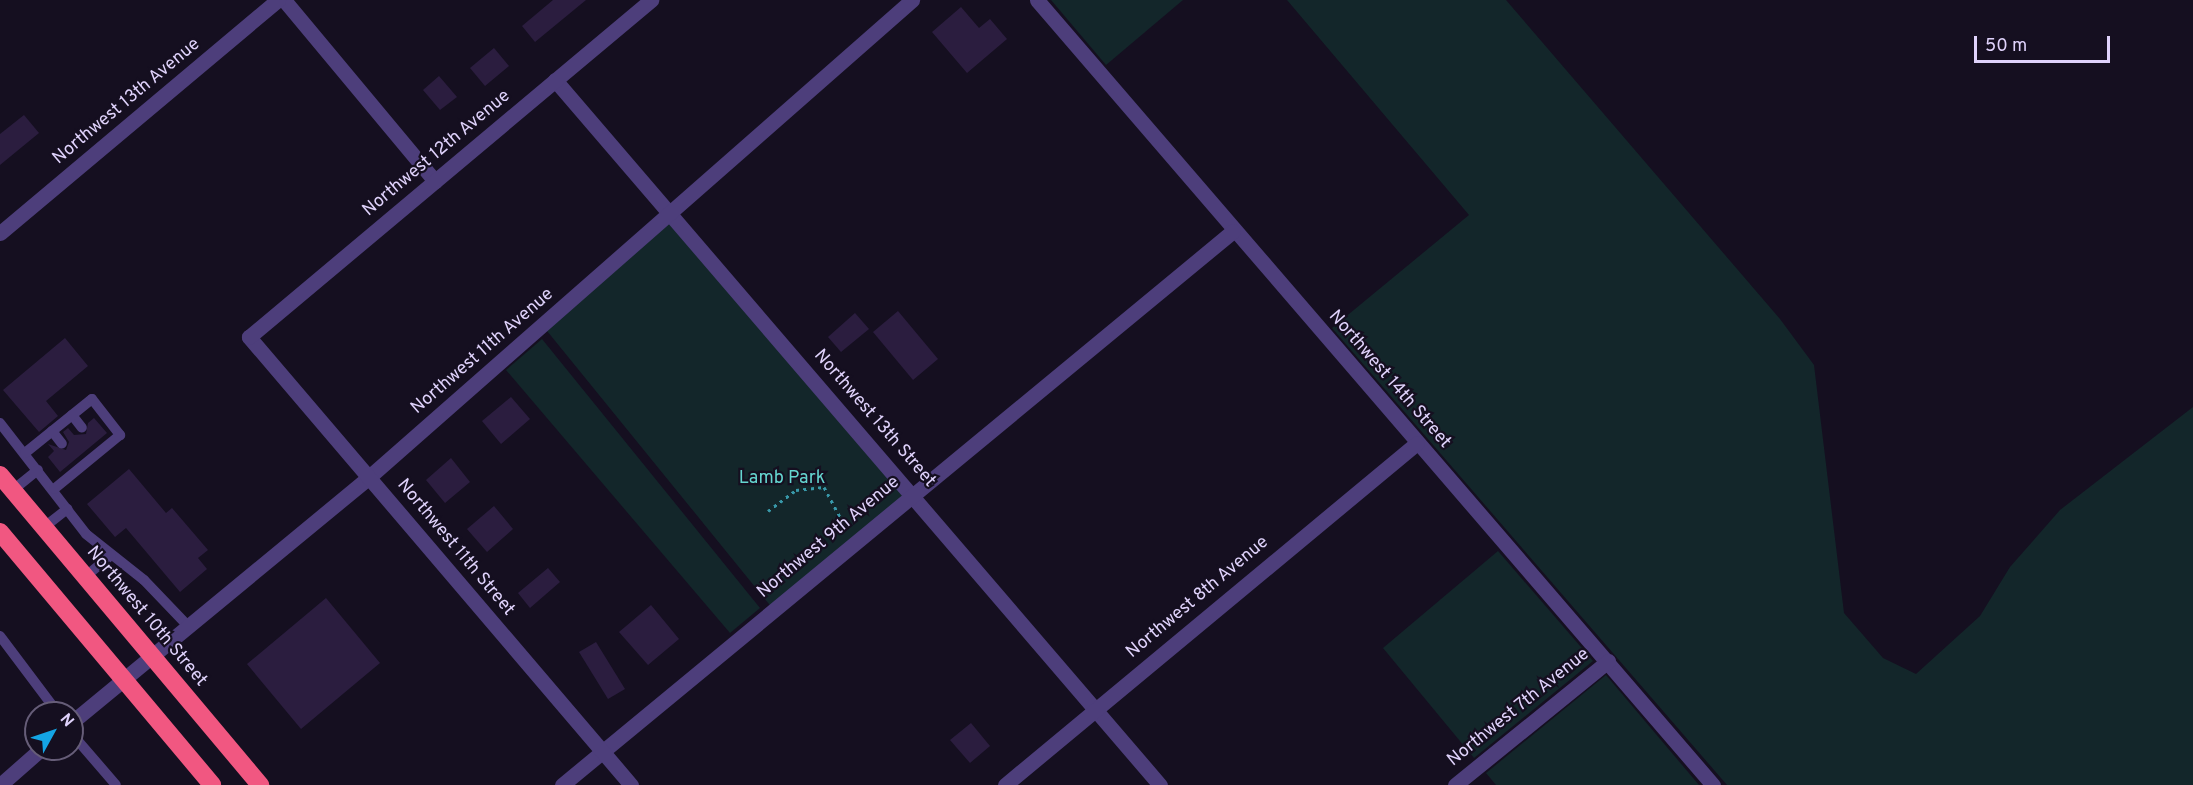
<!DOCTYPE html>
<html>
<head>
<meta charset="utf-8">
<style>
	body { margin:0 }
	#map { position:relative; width:2193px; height:785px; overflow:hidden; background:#150f20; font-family:Overpass,sans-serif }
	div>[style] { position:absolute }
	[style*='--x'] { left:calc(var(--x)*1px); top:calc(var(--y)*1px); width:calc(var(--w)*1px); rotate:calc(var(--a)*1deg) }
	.green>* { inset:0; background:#13262a }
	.building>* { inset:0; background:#2b1d3f }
	.path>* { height:3px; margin-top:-1.5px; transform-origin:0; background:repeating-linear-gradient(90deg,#3898a9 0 3px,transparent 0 7.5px) }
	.lane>* { height:10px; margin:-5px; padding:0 5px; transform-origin:5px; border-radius:5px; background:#4d3e7b }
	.street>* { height:15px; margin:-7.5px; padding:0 7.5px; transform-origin:7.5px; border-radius:7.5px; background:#4d3e7b }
	.highway>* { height:18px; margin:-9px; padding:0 9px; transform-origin:9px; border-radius:9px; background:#f15781 }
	span { translate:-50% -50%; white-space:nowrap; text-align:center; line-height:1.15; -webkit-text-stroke:4.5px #150f20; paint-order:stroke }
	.street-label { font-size:18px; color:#dfd2fb }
	.park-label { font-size:18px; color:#65d5d0 }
	.north { position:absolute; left:24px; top:701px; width:60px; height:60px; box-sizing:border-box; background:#150f20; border:2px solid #665d78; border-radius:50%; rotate:50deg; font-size:16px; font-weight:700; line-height:24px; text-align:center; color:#dfd2fb }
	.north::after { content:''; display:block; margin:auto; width:21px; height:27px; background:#14a5e5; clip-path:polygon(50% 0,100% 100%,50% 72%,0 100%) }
	.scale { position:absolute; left:1974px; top:36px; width:136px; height:27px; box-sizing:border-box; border:3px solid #dfd2fb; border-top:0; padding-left:8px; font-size:18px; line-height:21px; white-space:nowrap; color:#dfd2fb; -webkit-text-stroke:4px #150f20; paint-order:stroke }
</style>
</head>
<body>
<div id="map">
	<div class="green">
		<div style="clip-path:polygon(1051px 0,1183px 0,1106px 65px)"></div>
		<div style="clip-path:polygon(1287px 0,1506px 0,1780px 319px,1814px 365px,1844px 613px,1883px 658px,1916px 674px,1980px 616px,2010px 567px,2060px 510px,2193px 407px,2193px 785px,1727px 785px,1332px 328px,1469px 215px)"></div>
		<div style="clip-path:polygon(671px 215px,913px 493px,773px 609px,543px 326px)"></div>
		<div style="clip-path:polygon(542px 339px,760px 608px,730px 633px,506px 370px)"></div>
		<div style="clip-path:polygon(1498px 551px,1593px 661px,1474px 758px,1383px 648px)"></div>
		<div style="clip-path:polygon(1606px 675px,1699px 785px,1496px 785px,1486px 773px)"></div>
	</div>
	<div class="building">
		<div style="clip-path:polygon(553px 0,586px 0,535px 42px,522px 26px)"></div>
		<div style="clip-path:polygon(961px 7px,979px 28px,990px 19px,1007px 39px,967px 73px,932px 32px)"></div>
		<div style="clip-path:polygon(494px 48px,509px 66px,485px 86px,470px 68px)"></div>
		<div style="clip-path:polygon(439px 76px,457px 97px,440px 110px,423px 90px)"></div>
		<div style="clip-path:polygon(24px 115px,39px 133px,0 165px,0 134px)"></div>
		<div style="clip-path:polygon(898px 311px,938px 359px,913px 380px,873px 332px)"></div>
		<div style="clip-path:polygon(855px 313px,869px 329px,841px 352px,828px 337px)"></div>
		<div style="clip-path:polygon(65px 338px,88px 366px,46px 401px,58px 416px,39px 432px,3px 390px)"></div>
		<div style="clip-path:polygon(511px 397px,530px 419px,501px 444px,482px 421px)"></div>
		<div style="clip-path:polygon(94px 418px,107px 433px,60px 472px,48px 457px,54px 451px,48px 444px,66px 450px,69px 442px,63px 432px,68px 428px,74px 435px,86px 434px,88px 423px)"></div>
		<div style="clip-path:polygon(451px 458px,470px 482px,445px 503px,426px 480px)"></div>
		<div style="clip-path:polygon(129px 469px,166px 513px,172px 508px,208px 550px,198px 558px,207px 569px,180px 592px,126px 528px,115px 537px,87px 504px)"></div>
		<div style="clip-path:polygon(494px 506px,513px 529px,487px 552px,467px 529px)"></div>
		<div style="clip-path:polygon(548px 568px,560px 582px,530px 608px,518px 593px)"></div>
		<div style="clip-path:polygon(326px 598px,380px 663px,301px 729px,247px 664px)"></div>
		<div style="clip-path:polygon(651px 605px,679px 639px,648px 665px,619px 632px)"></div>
		<div style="clip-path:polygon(596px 642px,625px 689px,608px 699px,579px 652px)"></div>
		<div style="clip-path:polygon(971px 723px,990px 746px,970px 763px,950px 740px)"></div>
	</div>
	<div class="path">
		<div style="--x:768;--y:511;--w:35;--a:-37"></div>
		<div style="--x:796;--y:490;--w:28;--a:-6"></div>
		<div style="--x:824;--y:487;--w:49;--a:61.9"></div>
	</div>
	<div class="lane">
		<div style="--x:72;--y:415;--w:16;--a:52"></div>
		<div style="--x:0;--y:423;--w:140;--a:52.2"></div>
		<div style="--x:86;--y:534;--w:74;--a:38.4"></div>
		<div style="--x:144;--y:580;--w:62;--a:46.3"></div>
		<div style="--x:52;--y:431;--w:16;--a:52"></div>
		<div style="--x:25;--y:453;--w:86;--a:-38.9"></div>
		<div style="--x:92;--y:399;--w:46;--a:52.1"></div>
		<div style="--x:120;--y:435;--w:85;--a:140.7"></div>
		<div style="--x:13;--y:490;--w:32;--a:-39"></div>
		<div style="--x:43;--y:528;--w:31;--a:-38"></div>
		<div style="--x:85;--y:577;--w:34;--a:-40"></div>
		<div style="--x:0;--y:636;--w:96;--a:53"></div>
		<div style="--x:72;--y:734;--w:67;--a:49.2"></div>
	</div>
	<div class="street">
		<div style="--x:284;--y:0;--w:236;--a:50.2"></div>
		<div style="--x:1037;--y:0;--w:1036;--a:49.27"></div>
		<div style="--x:555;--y:80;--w:929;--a:49.37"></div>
		<div style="--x:0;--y:233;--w:363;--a:-40"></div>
		<div style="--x:72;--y:722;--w:385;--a:-39.5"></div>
		<div style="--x:369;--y:477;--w:723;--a:-41.3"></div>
		<div style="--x:0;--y:785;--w:55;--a:-41.3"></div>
		<div style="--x:562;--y:785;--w:870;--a:-39.54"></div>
		<div style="--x:631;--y:785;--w:589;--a:-130.45"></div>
		<div style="--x:249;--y:337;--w:525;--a:-39.97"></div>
		<div style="--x:1005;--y:785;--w:535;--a:-39.7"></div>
		<div style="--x:1455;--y:785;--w:197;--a:-39"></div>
	</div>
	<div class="highway">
		<div style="--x:0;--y:475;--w:405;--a:50"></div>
		<div style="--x:0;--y:532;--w:330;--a:50"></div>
	</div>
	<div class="street-label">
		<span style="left:127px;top:102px;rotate:-40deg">Northwest 13th Avenue</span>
		<span style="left:437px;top:154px;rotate:-40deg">Northwest 12th Avenue</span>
		<span style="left:483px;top:352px;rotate:-41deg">Northwest 11th Avenue</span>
		<span style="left:1389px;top:380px;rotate:49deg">Northwest 14th Street</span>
		<span style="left:874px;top:419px;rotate:49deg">Northwest 13th Street</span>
		<span style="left:829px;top:538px;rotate:-40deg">Northwest 9th Avenue</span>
		<span style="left:455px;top:548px;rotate:50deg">Northwest 11th Street</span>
		<span style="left:1198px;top:598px;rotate:-40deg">Northwest 8th Avenue</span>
		<span style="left:146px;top:617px;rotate:50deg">Northwest 10th Street</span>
		<span style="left:1519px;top:708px;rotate:-39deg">Northwest 7th Avenue</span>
	</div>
	<div class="park-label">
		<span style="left:782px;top:479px">Lamb Park</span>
	</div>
	<div class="north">N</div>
	<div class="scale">50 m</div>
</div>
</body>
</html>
